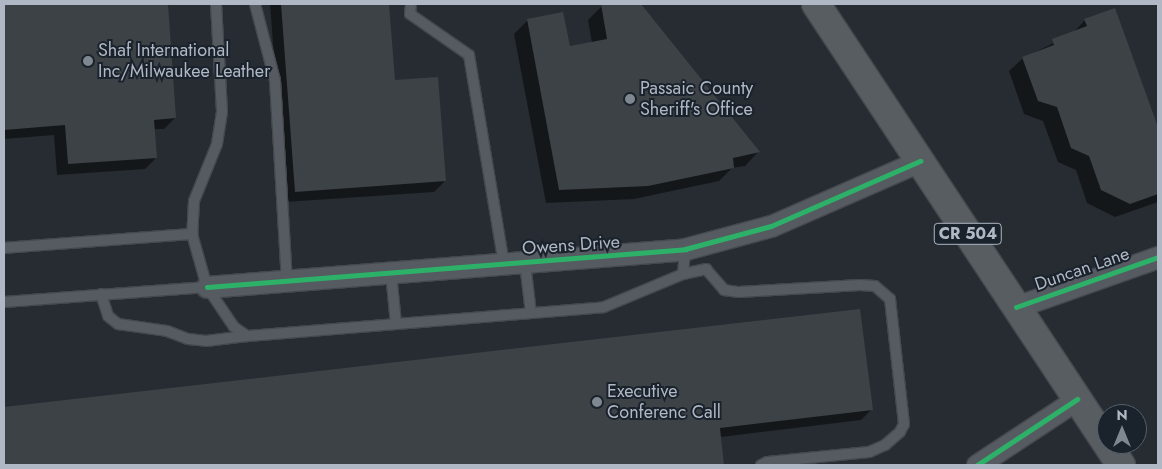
<!DOCTYPE html>
<html>
<head>
<meta charset="utf-8">
<style>
	body { margin:0 }
	#map { position:relative; width:1162px; height:469px; overflow:hidden; background:#262c32; font-family:Jost,sans-serif }
	div>[style] { position:absolute }
	[style*='--x'] { left:calc(var(--x)*1px); top:calc(var(--y)*1px); width:calc(var(--w)*1px); rotate:calc(var(--a)*1deg) }
	.shadow>* { inset:0; background:#0007 }
	.building>* { inset:0; background:#3d4247 }
	.roads { filter:drop-shadow(1px 0 #44484d) drop-shadow(-1px 0 #44484d) drop-shadow(0 1px #44484d) drop-shadow(0 -1px #44484d) }
	.lane>* { height:10px; margin:-5px; padding:0 5px; transform-origin:5px; border-radius:5px; background:#565a61 }
	.street>* { height:21px; margin:-10.5px; padding:0 10.5px; transform-origin:10.5px; border-radius:10.5px; background:#565a61 }
	.primary>* { height:28px; margin:-14px; padding:0 14px; transform-origin:14px; border-radius:14px; background:#585d62 }
	.cycleway>* { height:5px; margin:-2.5px; padding:0 2.5px; transform-origin:2.5px; border-radius:2.5px; background:#2db169 }
	.dots>* { width:14px; height:14px; translate:-50% -50%; box-sizing:border-box; border:2px solid #1a222c; border-radius:50% }
	span { translate:-50% -50%; white-space:nowrap; text-align:center; line-height:1.15; -webkit-text-stroke:4px #1a222c; paint-order:stroke }
	.shield-label span { padding:1px 4px; background:#1a222c; border:1px solid; border-radius:4px; -webkit-text-stroke-width:0 }
	.shield-label { font-size:16px; color:#afb8c4; font-weight:700 }
	.poi-label { font-size:18px; color:#afb8c4 }
	.left { translate:0 -50%; text-align:left }
	.street-label { font-size:18px; color:#afb8c4 }
	.frame { position:absolute; inset:0; border:5px solid #afb8c4; pointer-events:none }
	.north { position:absolute; left:1097px; top:404px; width:50px; height:50px; box-sizing:border-box; background:#1a222c; border:1px solid #565e69; border-radius:50%; rotate:0deg; font-size:14px; font-weight:700; line-height:20px; text-align:center; color:#afb8c4 }
	.north::after { content:''; display:block; margin:auto; width:18px; height:22px; background:#7f8791; clip-path:polygon(50% 0,100% 100%,50% 72%,0 100%) }
</style>
</head>
<body>
<div id="map">
	<div class="shadow">
		<div style="clip-path:polygon(4px 4px,167px 4px,175px 118px,164px 129px,154px 129px,156px 158px,145px 169px,57px 175px,54px 135px,4px 139px)"></div>
		<div style="clip-path:polygon(270px 4px,388px 4px,394px 81px,445px 181px,434px 192px,285px 202px)"></div>
		<div style="clip-path:polygon(612px 4px,640px 4px,758px 152px,745px 166px,732px 168px,719px 181px,634px 199px,546px 203px,514px 34px,528px 20px,569px 47px,592px 43px,588px 20px,602px 6px)"></div>
		<div style="clip-path:polygon(1114px 9px,1158px 130px,1158px 202px,1115px 217px,1087px 203px,1076px 170px,1058px 162px,1043px 121px,1024px 114px,1009px 71px,1023px 58px,1072px 34px,1085px 20px)"></div>
		<div style="clip-path:polygon(859px 311px,872px 409px,861px 420px,720px 437px,723px 465px,4px 465px,4px 408px)"></div>
	</div>
	<div class="building">
		<div style="clip-path:polygon(4px 4px,168px 4px,176px 118px,154px 120px,157px 158px,68px 164px,65px 125px,4px 130px)"></div>
		<div style="clip-path:polygon(281px 4px,389px 4px,395px 80px,438px 77px,446px 181px,295px 192px)"></div>
		<div style="clip-path:polygon(601px 4px,641px 4px,760px 152px,733px 158px,734px 168px,648px 186px,559px 190px,527px 19px,563px 12px,570px 46px,607px 39px)"></div>
		<div style="clip-path:polygon(1115px 8px,1158px 127px,1158px 194px,1130px 204px,1101px 190px,1089px 156px,1071px 148px,1057px 107px,1038px 101px,1022px 57px,1054px 45px,1052px 39px,1087px 26px,1084px 19px)"></div>
		<div style="clip-path:polygon(860px 309px,873px 410px,720px 428px,724px 465px,4px 465px,4px 407px)"></div>
	</div>
	<div class="roads">
		<div class="lane">
			<div style="--x:216;--y:4;--w:108;--a:86.8"></div>
			<div style="--x:222;--y:112;--w:32;--a:99"></div>
			<div style="--x:217;--y:144;--w:61;--a:112"></div>
			<div style="--x:194;--y:201;--w:33;--a:93"></div>
			<div style="--x:192;--y:234;--w:55;--a:74.2"></div>
			<div style="--x:207;--y:287;--w:48;--a:56"></div>
			<div style="--x:234;--y:327;--w:16;--a:35"></div>
			<div style="--x:247;--y:336;--w:358;--a:-4.6"></div>
			<div style="--x:604;--y:307;--w:86;--a:-22.7"></div>
			<div style="--x:683;--y:274;--w:25;--a:-85"></div>
			<div style="--x:255;--y:4;--w:79;--a:75.3"></div>
			<div style="--x:275;--y:80;--w:201;--a:86.6"></div>
			<div style="--x:411;--y:4;--w:10;--a:96"></div>
			<div style="--x:410;--y:14;--w:72;--a:34.8"></div>
			<div style="--x:469;--y:55;--w:212;--a:80.5"></div>
			<div style="--x:4;--y:248;--w:189;--a:-4.3"></div>
			<div style="--x:525;--y:263;--w:50;--a:83.2"></div>
			<div style="--x:391;--y:273;--w:51;--a:84.4"></div>
			<div style="--x:683;--y:274;--w:24;--a:-12"></div>
			<div style="--x:706;--y:269;--w:28;--a:49"></div>
			<div style="--x:724;--y:290;--w:15;--a:8"></div>
			<div style="--x:739;--y:292;--w:121;--a:-3.3"></div>
			<div style="--x:860;--y:285;--w:15;--a:4"></div>
			<div style="--x:875;--y:286;--w:20;--a:41"></div>
			<div style="--x:890;--y:299;--w:126;--a:83.6"></div>
			<div style="--x:904;--y:424;--w:9;--a:117"></div>
			<div style="--x:900;--y:432;--w:20;--a:139"></div>
			<div style="--x:885;--y:445;--w:17;--a:156"></div>
			<div style="--x:869;--y:452;--w:102;--a:174.4"></div>
			<div style="--x:767;--y:462;--w:7;--a:153"></div>
			<div style="--x:101;--y:294;--w:23;--a:72"></div>
			<div style="--x:108;--y:316;--w:13;--a:39"></div>
			<div style="--x:118;--y:324;--w:49;--a:8.1"></div>
			<div style="--x:167;--y:331;--w:22;--a:21"></div>
			<div style="--x:188;--y:339;--w:18;--a:6"></div>
			<div style="--x:206;--y:341;--w:41;--a:-7"></div>
			<div style="--x:4;--y:302;--w:204;--a:-4.2"></div>
		</div>
		<div class="street">
			<div style="--x:207;--y:287;--w:480;--a:-4.5"></div>
			<div style="--x:685;--y:249;--w:89;--a:-15"></div>
			<div style="--x:771;--y:226;--w:163;--a:-23.6"></div>
			<div style="--x:1016;--y:307;--w:151;--a:-19.4"></div>
			<div style="--x:977;--y:465;--w:120;--a:-33.4"></div>
		</div>
		<div class="primary">
			<div style="--x:816;--y:4;--w:553;--a:56.51"></div>
		</div>
	</div>
	<div class="cycleway">
		<div style="--x:207;--y:287;--w:480;--a:-4.5"></div>
		<div style="--x:685;--y:249;--w:89;--a:-15"></div>
		<div style="--x:771;--y:226;--w:163;--a:-23.6"></div>
		<div style="--x:1016;--y:307;--w:151;--a:-19.4"></div>
		<div style="--x:977;--y:465;--w:120;--a:-33.4"></div>
	</div>
	<div class="dots">
		<div style="left:88px;top:61px;background:#7f8791"></div>
		<div style="left:630px;top:99px;background:#7f8791"></div>
		<div style="left:597px;top:402px;background:#7f8791"></div>
	</div>
	<div class="shield-label">
		<span style="left:968px;top:234px">CR 504</span>
	</div>
	<div class="poi-label">
		<span class="left" style="left:98px;top:61px">Shaf International<br>Inc/Milwaukee Leather</span>
		<span class="left" style="left:640px;top:99px">Passaic County<br>Sheriff's Office</span>
		<span class="left" style="left:607px;top:402px">Executive<br>Conferenc Call</span>
	</div>
	<div class="street-label">
		<span style="left:571px;top:245px;rotate:-4deg">Owens Drive</span>
		<span style="left:1082px;top:269px;rotate:-19deg">Duncan Lane</span>
	</div>
	<div class="frame"></div>
	<div class="north">N</div>
</div>
</body>
</html>
